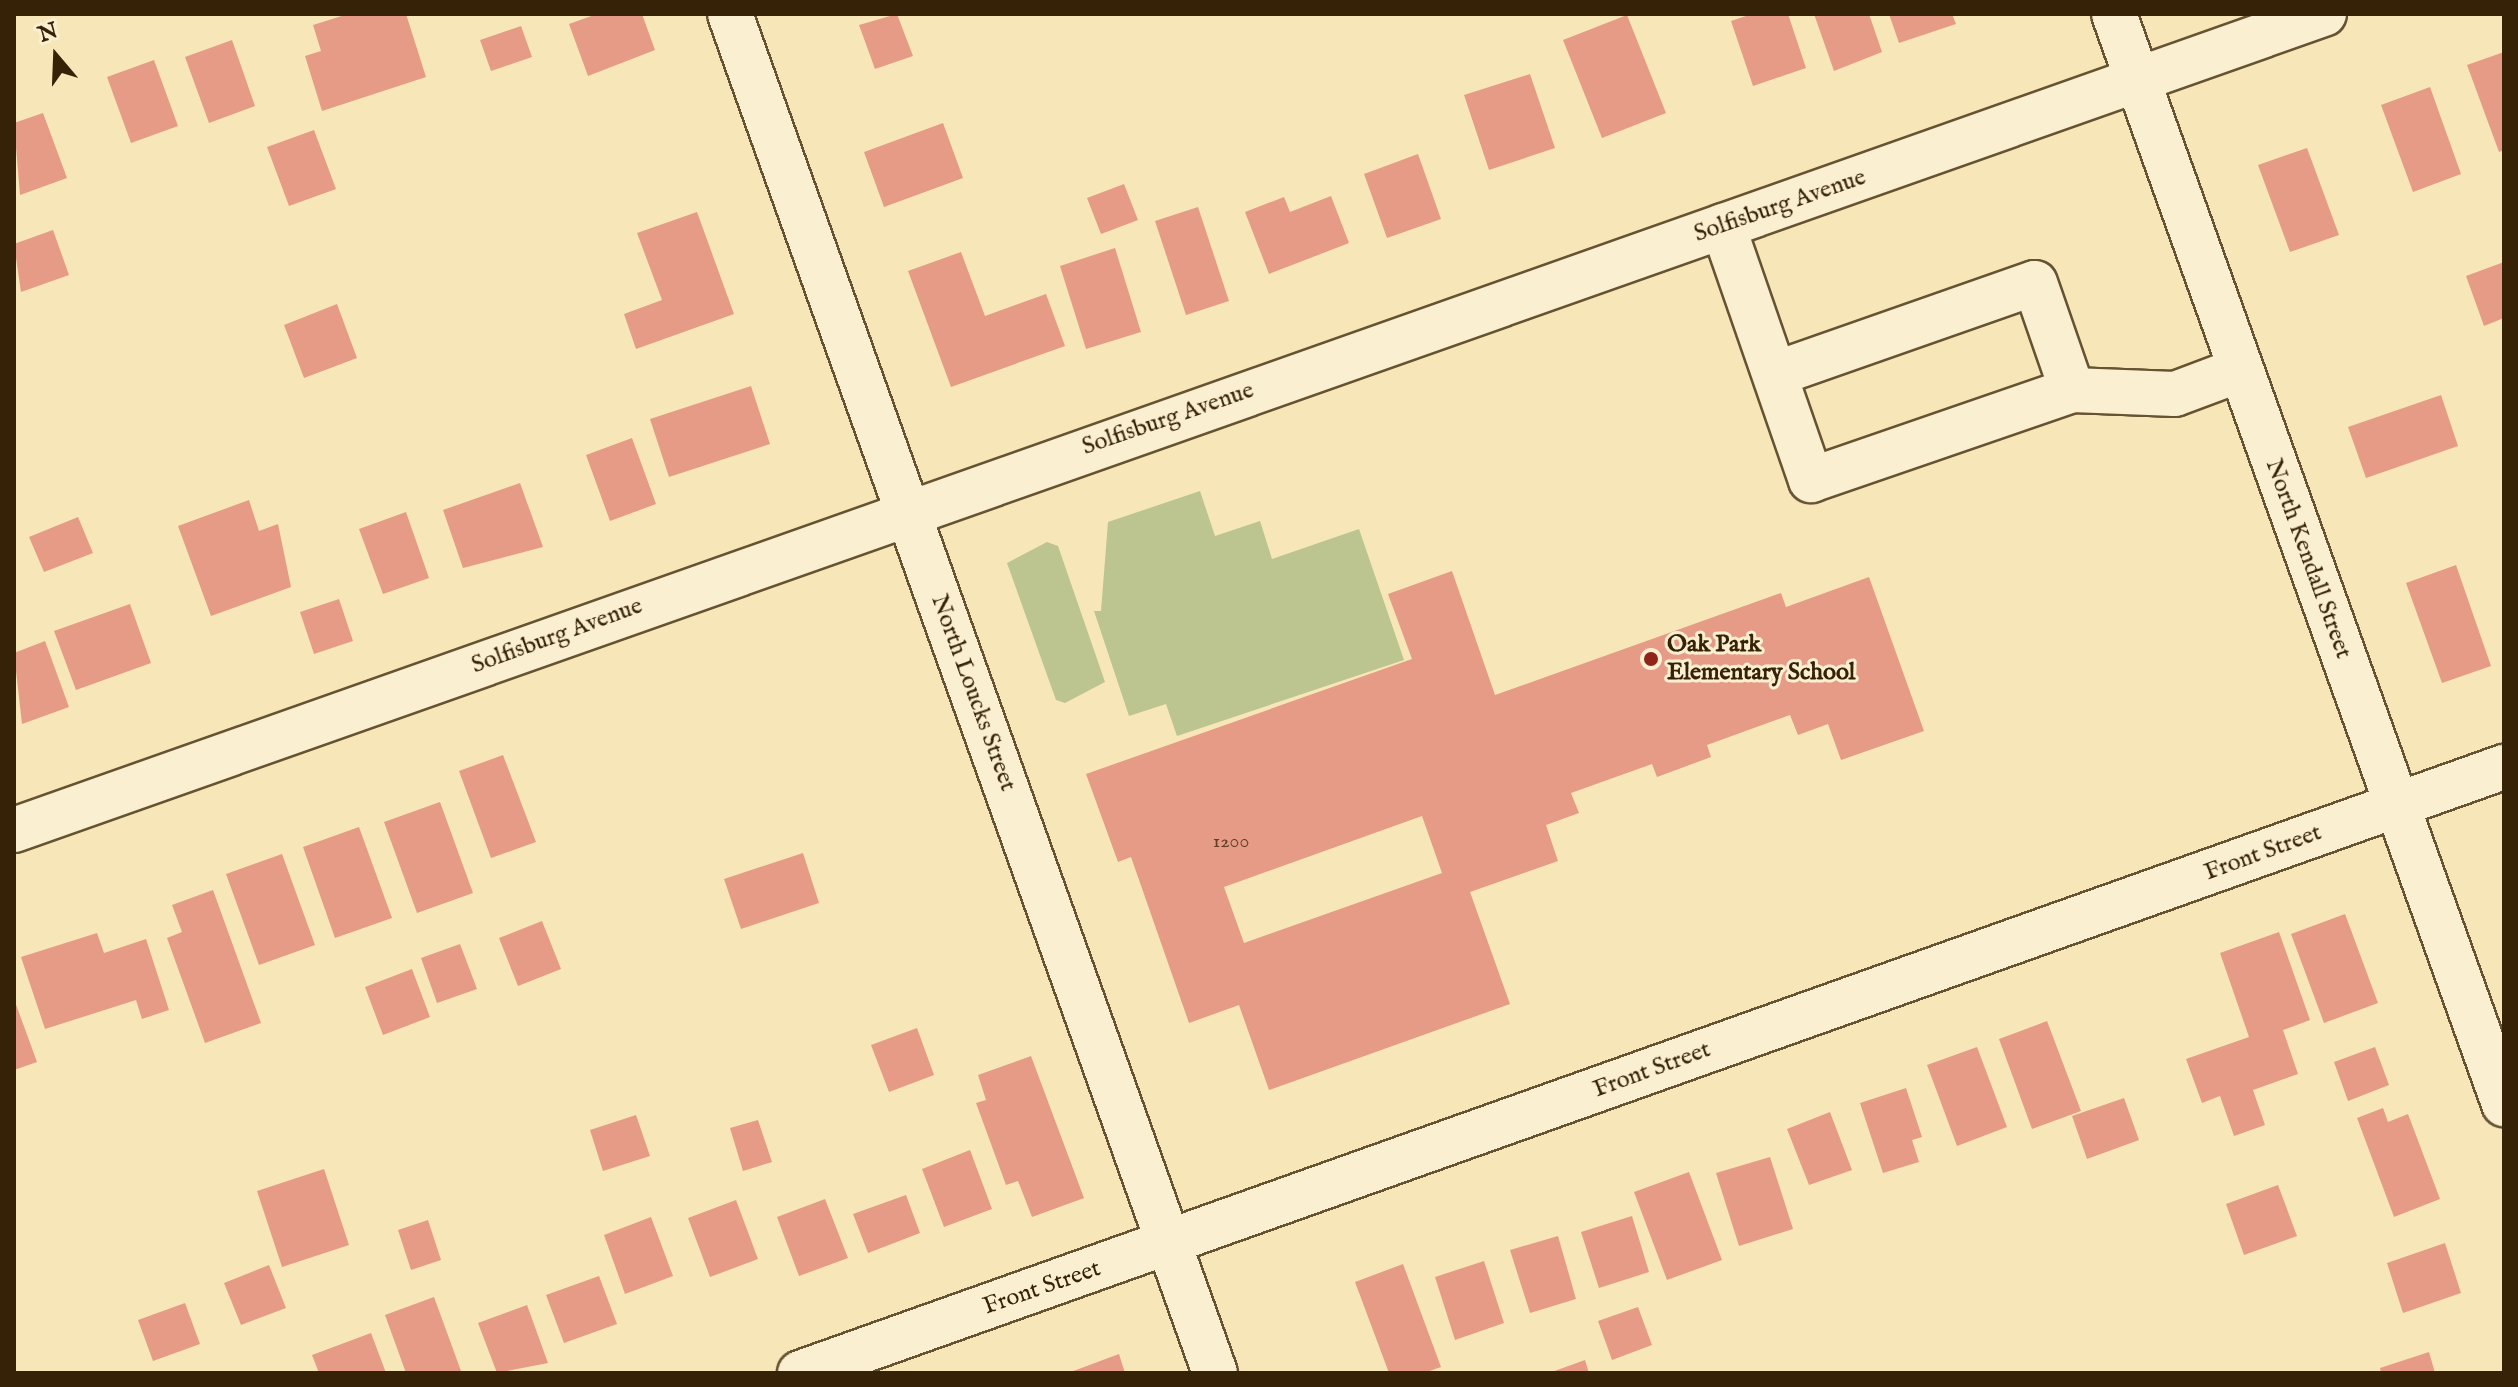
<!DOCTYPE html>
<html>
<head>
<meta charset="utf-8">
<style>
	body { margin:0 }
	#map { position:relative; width:2518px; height:1387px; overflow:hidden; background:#f7e6b7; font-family:"IM FELL English",serif }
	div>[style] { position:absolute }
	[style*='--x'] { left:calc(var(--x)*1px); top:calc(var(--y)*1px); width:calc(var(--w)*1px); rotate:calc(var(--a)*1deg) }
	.green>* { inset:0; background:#bcc58f }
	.building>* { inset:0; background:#e69b87 }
	.roads { filter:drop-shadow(2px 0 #665332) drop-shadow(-2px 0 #665332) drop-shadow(0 2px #665332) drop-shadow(0 -2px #665332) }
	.minor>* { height:44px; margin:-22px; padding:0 22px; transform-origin:22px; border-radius:22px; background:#faefd0 }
	.dots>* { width:22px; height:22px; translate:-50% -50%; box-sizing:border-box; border:4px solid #faefd0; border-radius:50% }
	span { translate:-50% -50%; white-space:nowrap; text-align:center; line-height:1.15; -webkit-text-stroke:6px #faefd0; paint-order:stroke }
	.number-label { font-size:20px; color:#624026 }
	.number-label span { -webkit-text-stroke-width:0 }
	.street-label { font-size:24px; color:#362206 }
	.poi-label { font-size:24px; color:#362206; font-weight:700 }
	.left { translate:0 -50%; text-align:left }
	.frame { position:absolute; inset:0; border:16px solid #362206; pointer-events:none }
	.north { position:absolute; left:16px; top:16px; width:80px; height:80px; -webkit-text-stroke:6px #faefd0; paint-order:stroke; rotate:341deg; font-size:22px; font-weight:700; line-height:32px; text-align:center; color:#362206 }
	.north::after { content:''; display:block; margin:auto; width:28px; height:36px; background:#362206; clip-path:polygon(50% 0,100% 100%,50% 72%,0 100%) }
</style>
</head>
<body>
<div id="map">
	<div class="green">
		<div style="clip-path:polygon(1200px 491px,1215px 536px,1260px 521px,1272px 559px,1359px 529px,1404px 660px,1177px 736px,1166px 704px,1129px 716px,1094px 611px,1101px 611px,1108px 522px)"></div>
		<div style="clip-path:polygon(1047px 542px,1058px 546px,1105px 682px,1065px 703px,1056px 700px,1007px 563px)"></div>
	</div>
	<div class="building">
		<div style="clip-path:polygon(348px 14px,406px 14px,426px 77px,322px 111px,305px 56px,321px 51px,313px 25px)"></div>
		<div style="clip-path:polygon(597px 14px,642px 14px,655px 50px,588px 76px,569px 24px)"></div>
		<div style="clip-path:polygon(897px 14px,913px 56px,875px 69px,859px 25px)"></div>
		<div style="clip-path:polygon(1752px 14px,1788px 14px,1806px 68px,1753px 86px,1731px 21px)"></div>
		<div style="clip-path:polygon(1814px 14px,1869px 14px,1882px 52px,1834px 71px)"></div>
		<div style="clip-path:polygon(1889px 14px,1952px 14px,1956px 24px,1899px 43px)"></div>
		<div style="clip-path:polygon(1627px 15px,1666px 113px,1602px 138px,1563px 40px)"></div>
		<div style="clip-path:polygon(521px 26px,532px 57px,491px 71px,480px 40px)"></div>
		<div style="clip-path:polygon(232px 40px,255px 106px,209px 123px,185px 57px)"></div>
		<div style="clip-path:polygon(2504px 52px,2504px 150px,2499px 152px,2467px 65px)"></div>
		<div style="clip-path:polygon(154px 60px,178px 126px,131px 143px,107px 77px)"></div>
		<div style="clip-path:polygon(1530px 74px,1555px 148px,1489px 170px,1464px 95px)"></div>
		<div style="clip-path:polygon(2430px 87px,2461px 174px,2413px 192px,2381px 105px)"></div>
		<div style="clip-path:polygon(43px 113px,67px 178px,20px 195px,14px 123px)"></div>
		<div style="clip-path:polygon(943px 123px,963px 178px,884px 207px,864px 152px)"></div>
		<div style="clip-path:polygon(314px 130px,336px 189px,289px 206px,267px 147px)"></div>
		<div style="clip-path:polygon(2307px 148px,2339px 235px,2290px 252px,2258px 165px)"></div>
		<div style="clip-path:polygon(1418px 154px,1441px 219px,1387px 238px,1364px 174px)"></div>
		<div style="clip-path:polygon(1124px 184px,1138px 220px,1101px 234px,1087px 198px)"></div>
		<div style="clip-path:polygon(1331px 196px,1349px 243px,1269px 274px,1245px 212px,1284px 197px,1290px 212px)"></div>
		<div style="clip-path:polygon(1198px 207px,1229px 301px,1186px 315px,1155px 221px)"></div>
		<div style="clip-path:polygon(697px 212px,734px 314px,636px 349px,624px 314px,662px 300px,637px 233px)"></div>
		<div style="clip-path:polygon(53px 230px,69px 275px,21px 292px,14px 244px)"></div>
		<div style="clip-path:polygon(1115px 248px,1141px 332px,1086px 349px,1060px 266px)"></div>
		<div style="clip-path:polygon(961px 252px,985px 316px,1046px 294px,1065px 346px,951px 387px,908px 271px)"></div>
		<div style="clip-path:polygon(2504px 262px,2504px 318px,2484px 326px,2466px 276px)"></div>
		<div style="clip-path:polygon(337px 304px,357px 358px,304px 378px,284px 325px)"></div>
		<div style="clip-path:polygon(751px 386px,770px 444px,669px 477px,650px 419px)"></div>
		<div style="clip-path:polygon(2441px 395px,2458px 446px,2366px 478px,2348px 427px)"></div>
		<div style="clip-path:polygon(632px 438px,656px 504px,610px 521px,586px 455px)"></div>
		<div style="clip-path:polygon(520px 483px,543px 547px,463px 568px,443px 510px)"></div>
		<div style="clip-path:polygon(249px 500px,259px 531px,278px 524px,291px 587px,211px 616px,178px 526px)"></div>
		<div style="clip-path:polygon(406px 512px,429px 578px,383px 594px,359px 529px)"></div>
		<div style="clip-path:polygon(78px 517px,93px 553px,44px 572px,29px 537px)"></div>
		<div style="clip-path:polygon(2456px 565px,2491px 666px,2442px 683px,2406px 583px)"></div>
		<div style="clip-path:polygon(evenodd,1452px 571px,1495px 695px,1781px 593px,1786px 607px,1869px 577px,1924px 731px,1841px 760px,1828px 724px,1798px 735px,1790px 715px,1707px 745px,1711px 757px,1657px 777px,1652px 764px,1571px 793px,1579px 813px,1546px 825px,1558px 861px,1470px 892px,1510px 1004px,1269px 1090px,1239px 1005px,1189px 1023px,1131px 857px,1118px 862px,1086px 774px,1412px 659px,1388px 594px,1452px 571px,1422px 816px,1442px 873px,1244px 943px,1224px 887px,1422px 816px)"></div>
		<div style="clip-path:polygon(339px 599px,353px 641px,314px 654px,300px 612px)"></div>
		<div style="clip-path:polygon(130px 604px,151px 663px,76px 690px,54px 631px)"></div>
		<div style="clip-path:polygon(45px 641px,69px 707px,22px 724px,14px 653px)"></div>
		<div style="clip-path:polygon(503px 755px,536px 842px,491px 858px,459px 771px)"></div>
		<div style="clip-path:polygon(440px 802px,473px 893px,417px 913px,384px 822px)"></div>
		<div style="clip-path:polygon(359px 827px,392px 918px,335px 938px,303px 847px)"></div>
		<div style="clip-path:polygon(803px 853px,819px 903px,741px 929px,724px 879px)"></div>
		<div style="clip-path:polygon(282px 854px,315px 945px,259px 965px,226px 874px)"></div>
		<div style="clip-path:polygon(213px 890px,261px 1023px,205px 1043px,167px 938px,182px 932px,172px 905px)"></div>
		<div style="clip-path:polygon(2345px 914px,2378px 1003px,2324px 1023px,2291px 934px)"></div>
		<div style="clip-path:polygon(542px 921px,561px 969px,518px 986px,499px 938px)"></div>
		<div style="clip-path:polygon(2279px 932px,2310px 1020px,2283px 1030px,2298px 1074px,2253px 1090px,2265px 1125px,2234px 1136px,2220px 1096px,2202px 1103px,2186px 1059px,2249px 1037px,2220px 953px)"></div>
		<div style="clip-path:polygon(97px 933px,104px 953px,146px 939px,169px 1010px,142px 1019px,136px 1000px,45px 1029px,21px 957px)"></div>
		<div style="clip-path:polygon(460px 944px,477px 989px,437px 1003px,421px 958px)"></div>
		<div style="clip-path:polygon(412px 969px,430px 1017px,383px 1035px,365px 987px)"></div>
		<div style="clip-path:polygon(14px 999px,37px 1062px,14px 1070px)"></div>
		<div style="clip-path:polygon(2047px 1021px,2081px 1111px,2032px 1129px,1999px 1039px)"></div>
		<div style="clip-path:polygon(917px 1028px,934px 1075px,889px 1092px,871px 1045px)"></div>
		<div style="clip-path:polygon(1977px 1047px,2007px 1127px,1957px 1146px,1927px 1065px)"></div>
		<div style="clip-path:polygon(2375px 1047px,2389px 1085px,2348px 1101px,2334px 1062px)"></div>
		<div style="clip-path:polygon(1031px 1056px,1084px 1198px,1032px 1217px,1018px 1181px,1006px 1185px,976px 1103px,986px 1100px,978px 1075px)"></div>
		<div style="clip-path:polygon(1906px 1088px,1922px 1137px,1912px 1140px,1919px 1162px,1883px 1173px,1860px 1103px)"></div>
		<div style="clip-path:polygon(2124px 1098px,2139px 1140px,2087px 1159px,2072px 1116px)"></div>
		<div style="clip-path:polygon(2383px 1108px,2388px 1122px,2408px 1114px,2440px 1199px,2394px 1217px,2357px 1118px)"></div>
		<div style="clip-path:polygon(1830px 1112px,1852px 1170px,1809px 1185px,1787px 1129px)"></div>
		<div style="clip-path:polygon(636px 1115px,650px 1156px,603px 1171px,590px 1130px)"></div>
		<div style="clip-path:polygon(758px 1120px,772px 1162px,743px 1171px,730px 1128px)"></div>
		<div style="clip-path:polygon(970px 1150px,992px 1209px,944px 1227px,922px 1169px)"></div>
		<div style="clip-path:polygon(1770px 1157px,1793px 1229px,1739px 1246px,1716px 1173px)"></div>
		<div style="clip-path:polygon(324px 1169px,349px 1245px,282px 1267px,257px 1191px)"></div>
		<div style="clip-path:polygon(1689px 1172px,1722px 1260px,1667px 1280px,1634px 1192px)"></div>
		<div style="clip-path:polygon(2278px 1185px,2297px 1236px,2244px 1255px,2226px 1204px)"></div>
		<div style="clip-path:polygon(906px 1195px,920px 1233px,868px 1253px,853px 1214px)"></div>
		<div style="clip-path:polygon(825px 1199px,848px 1258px,799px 1276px,777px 1217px)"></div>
		<div style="clip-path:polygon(736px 1200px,758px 1259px,710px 1277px,688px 1218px)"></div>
		<div style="clip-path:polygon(1632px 1216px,1649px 1272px,1599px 1288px,1581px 1232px)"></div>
		<div style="clip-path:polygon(651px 1217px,673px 1276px,625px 1294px,604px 1235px)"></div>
		<div style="clip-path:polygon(428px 1220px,441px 1260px,411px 1270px,398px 1230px)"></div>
		<div style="clip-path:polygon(1558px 1236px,1576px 1299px,1530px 1313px,1510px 1250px)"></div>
		<div style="clip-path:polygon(2445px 1243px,2461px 1293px,2403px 1313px,2387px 1263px)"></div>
		<div style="clip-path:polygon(1484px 1261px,1504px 1323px,1455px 1340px,1435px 1277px)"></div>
		<div style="clip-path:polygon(1403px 1264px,1441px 1367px,1424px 1373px,1389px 1373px,1355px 1282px)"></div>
		<div style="clip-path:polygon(269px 1265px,286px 1308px,241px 1325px,224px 1283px)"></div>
		<div style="clip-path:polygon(599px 1276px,617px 1324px,564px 1343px,546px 1295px)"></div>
		<div style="clip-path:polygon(434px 1297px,461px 1371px,406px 1373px,385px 1315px)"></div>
		<div style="clip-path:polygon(185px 1303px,200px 1344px,153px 1361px,138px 1320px)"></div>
		<div style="clip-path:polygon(527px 1305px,548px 1363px,497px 1373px,478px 1323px)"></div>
		<div style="clip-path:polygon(1638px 1307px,1652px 1345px,1612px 1360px,1598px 1321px)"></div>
		<div style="clip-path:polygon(371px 1333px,386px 1373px,319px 1373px,312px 1355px)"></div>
		<div style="clip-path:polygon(2429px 1352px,2435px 1373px,2381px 1373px,2380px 1368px)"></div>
		<div style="clip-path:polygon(1119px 1354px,1125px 1373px,1068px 1373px)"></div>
		<div style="clip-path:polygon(1585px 1360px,1589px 1373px,1549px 1373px)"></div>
	</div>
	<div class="roads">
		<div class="minor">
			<div style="--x:730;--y:14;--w:1443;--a:70.36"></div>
			<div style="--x:2114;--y:14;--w:1158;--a:70.31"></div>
			<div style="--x:1723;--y:226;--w:269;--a:70.9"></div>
			<div style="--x:1811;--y:480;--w:276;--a:-19"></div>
			<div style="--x:2072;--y:390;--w:103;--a:2.2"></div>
			<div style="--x:2175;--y:394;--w:68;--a:-20.6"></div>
			<div style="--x:1775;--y:374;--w:275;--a:-19.3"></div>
			<div style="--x:2035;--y:283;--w:113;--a:70.9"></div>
			<div style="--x:14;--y:830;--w:2450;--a:-19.46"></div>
			<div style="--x:800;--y:1373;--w:1809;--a:-19.58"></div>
		</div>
	</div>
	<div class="dots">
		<div style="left:1651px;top:659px;background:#8f2418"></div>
	</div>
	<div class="number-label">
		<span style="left:1231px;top:841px">1200</span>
	</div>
	<div class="street-label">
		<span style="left:1780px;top:206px;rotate:-19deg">Solfisburg Avenue</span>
		<span style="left:1168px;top:419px;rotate:-19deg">Solfisburg Avenue</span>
		<span style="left:2308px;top:559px;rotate:70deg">North Kendall Street</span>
		<span style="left:557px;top:636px;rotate:-20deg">Solfisburg Avenue</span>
		<span style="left:973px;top:693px;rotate:70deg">North Loucks Street</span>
		<span style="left:2263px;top:853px;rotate:-20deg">Front Street</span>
		<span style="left:1652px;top:1070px;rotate:-20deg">Front Street</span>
		<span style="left:1042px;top:1288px;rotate:-19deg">Front Street</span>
	</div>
	<div class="poi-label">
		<span class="left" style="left:1667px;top:659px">Oak Park<br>Elementary School</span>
	</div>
	<div class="frame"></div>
	<div class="north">N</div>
</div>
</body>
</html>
